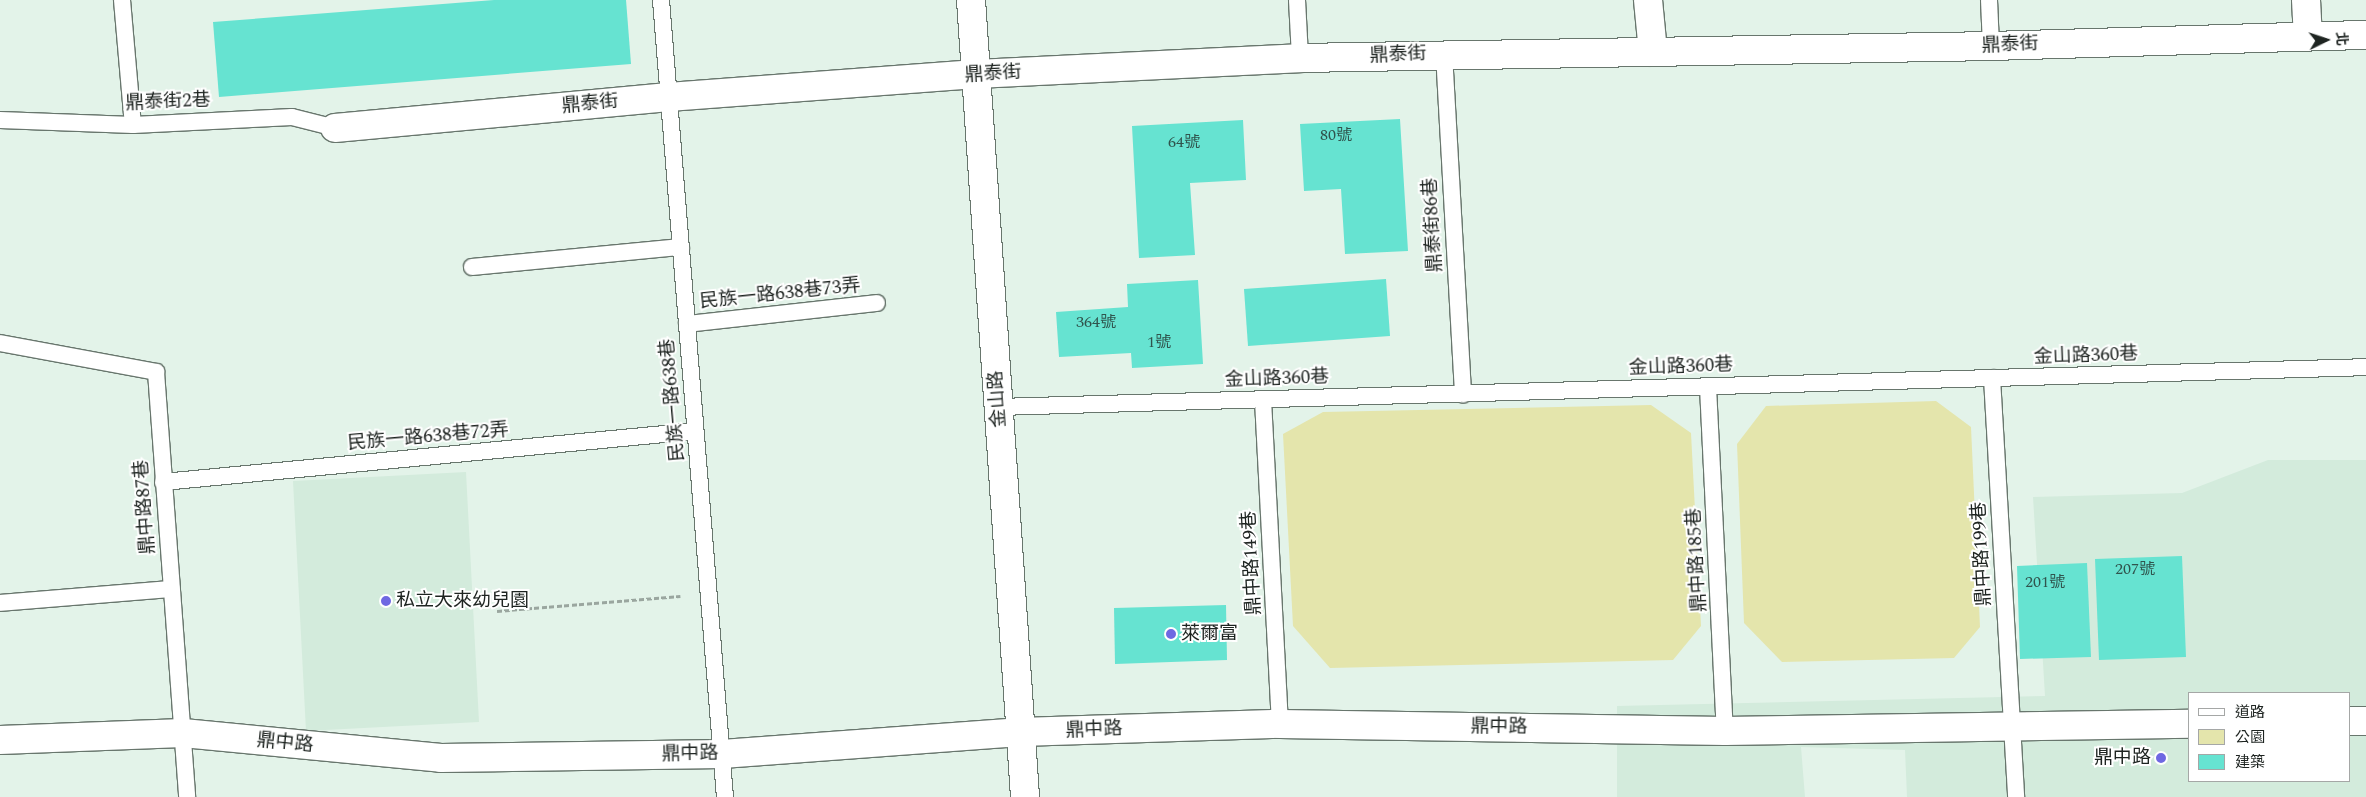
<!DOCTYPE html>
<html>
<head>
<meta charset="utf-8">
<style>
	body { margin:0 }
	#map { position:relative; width:2366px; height:797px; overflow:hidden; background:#e3f3e9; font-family:Spectral,"Noto Sans TC",serif }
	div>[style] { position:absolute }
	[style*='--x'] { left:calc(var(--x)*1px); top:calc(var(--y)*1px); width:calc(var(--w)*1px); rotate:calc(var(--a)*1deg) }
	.built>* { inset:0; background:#d3ebdc }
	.green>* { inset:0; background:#e4e5ac }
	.building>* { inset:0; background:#66e3d1 }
	.path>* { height:3px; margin-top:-1.5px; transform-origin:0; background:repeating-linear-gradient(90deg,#9aa69f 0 5px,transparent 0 7.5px) }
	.roads { filter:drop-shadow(1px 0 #68766d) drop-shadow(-1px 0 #68766d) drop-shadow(0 1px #68766d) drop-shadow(0 -1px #68766d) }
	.service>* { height:16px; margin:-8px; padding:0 8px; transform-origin:8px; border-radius:8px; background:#fff }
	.minor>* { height:28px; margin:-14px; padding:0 14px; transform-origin:14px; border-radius:14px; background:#fff }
	.tertiary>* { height:28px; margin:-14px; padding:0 14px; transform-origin:14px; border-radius:14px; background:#fff }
	.dots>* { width:14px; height:14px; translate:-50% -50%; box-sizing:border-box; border:2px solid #fff; border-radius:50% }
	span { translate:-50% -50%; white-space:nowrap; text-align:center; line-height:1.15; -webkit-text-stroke:4px #fff; paint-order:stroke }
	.number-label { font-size:16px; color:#30544d }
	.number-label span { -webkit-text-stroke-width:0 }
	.street-label { font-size:19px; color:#1e2421 }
	.poi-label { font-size:19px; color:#1e2421 }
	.left { translate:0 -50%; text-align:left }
	.right { translate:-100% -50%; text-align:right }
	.legend { position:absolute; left:2188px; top:692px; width:162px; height:90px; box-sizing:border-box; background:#fff; border:1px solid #a5a7a6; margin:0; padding:6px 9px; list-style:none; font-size:15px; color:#1e2421 }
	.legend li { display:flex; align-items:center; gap:10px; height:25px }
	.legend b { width:25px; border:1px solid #a5a7a6 }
	.north { position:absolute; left:2301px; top:15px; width:50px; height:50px; -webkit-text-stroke:4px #fff; paint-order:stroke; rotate:86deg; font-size:14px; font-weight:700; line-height:20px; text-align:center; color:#1e2421 }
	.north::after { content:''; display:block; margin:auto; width:18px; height:22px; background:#1e2421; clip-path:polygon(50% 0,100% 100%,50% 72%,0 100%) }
</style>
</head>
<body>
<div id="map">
	<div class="built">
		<div style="clip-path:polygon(evenodd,2268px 460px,2366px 460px,2366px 797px,1907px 797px,1905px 750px,1801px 747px,1805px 797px,1617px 797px,1617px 706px,2045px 696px,2033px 497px,2182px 493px,2268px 460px,2190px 693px,2350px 693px,2350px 781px,2190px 781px,2190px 693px)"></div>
		<div style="clip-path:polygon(466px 472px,479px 722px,306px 731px,293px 481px)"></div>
	</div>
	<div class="green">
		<div style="clip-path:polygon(1936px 401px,1971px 427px,1980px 627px,1954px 658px,1782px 662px,1744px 623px,1737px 444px,1766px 406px)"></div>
		<div style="clip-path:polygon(1651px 405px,1691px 433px,1701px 626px,1673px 660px,1330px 668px,1293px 626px,1283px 434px,1323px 412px)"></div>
	</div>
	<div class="building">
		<div style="clip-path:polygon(494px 0,626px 0,631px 64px,219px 97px,213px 22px)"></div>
		<div style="clip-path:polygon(1400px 119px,1408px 251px,1345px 254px,1341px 189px,1304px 191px,1300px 124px)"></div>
		<div style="clip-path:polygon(1243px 120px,1246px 180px,1190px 183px,1195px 255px,1139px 258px,1132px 126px)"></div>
		<div style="clip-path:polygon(1386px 279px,1390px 336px,1248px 346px,1244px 289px)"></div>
		<div style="clip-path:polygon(1198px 280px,1203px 364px,1132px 368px,1131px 353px,1059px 357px,1056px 312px,1128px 307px,1127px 284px)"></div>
		<div style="clip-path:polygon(2182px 556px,2186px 657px,2099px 660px,2095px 559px)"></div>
		<div style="clip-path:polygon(2087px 563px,2091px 657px,2020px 659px,2017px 566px)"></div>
		<div style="clip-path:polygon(1226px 605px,1227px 660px,1115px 664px,1114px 608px)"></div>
	</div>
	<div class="path">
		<div style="--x:497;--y:611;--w:184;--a:-4.7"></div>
	</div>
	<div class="roads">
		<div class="service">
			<div style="--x:122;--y:0;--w:125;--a:85"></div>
			<div style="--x:661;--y:0;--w:800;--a:85.41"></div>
			<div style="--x:1297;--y:0;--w:58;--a:87"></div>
			<div style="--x:1989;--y:0;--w:46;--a:87.5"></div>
			<div style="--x:1444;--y:53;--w:342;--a:86.8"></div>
			<div style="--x:0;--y:120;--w:133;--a:2.2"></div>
			<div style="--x:133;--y:125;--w:159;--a:-2.9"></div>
			<div style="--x:292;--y:117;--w:44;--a:14.3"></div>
			<div style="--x:472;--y:267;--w:210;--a:-5.5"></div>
			<div style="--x:687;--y:324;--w:191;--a:-6.3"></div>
			<div style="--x:0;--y:343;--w:159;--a:10.5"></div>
			<div style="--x:156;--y:372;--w:426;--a:85.8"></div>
			<div style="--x:1992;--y:378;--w:420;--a:86.7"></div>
			<div style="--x:1708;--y:387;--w:344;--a:87.2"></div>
			<div style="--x:1263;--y:400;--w:324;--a:87"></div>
			<div style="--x:998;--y:407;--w:1369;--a:-1.67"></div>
			<div style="--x:163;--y:482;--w:535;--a:-5.47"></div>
			<div style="--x:0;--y:603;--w:172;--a:-4.7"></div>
		</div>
		<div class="minor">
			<div style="--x:971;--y:0;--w:799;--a:86.12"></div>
			<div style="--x:1648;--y:0;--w:52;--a:84.5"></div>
			<div style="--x:2306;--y:0;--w:36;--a:87"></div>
			<div style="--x:335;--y:128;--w:335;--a:-5.3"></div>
			<div style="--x:669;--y:97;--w:307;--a:-4.3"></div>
			<div style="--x:975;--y:74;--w:325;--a:-2.8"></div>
			<div style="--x:1300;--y:58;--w:691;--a:-0.99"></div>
			<div style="--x:1991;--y:46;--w:375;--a:-1.7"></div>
		</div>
		<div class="tertiary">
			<div style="--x:2350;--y:721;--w:16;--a:0"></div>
			<div style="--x:0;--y:740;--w:183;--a:-2.2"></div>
			<div style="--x:183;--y:733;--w:259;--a:5.5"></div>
			<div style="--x:441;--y:758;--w:281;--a:-0.8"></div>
			<div style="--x:722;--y:754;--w:299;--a:-4.2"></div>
			<div style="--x:1020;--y:732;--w:260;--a:-1.8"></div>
			<div style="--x:1280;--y:724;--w:445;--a:0.9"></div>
			<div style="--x:1725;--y:731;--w:465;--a:-0.9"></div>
		</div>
	</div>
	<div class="dots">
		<div style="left:386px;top:601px;background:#6f68e2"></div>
		<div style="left:1171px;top:634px;background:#6f68e2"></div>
		<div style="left:2161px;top:758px;background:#6f68e2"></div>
	</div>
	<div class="number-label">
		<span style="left:1336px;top:135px">80號</span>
		<span style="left:1184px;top:142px">64號</span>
		<span style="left:1096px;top:322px">364號</span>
		<span style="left:1159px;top:342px">1號</span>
		<span style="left:2135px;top:569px">207號</span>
		<span style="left:2045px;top:582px">201號</span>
	</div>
	<div class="street-label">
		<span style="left:2010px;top:45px;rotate:-2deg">鼎泰街</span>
		<span style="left:1398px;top:55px;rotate:-2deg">鼎泰街</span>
		<span style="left:993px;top:74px;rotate:-3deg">鼎泰街</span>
		<span style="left:168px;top:102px;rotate:-2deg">鼎泰街2巷</span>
		<span style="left:590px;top:104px;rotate:-5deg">鼎泰街</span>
		<span style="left:1433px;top:225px;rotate:-93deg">鼎泰街86巷</span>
		<span style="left:780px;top:294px;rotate:-6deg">民族一路638巷73弄</span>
		<span style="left:2086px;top:356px;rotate:-2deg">金山路360巷</span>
		<span style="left:1681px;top:367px;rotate:-2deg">金山路360巷</span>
		<span style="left:1277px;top:379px;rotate:-2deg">金山路360巷</span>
		<span style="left:998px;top:399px;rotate:-94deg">金山路</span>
		<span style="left:673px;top:400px;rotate:-95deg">民族一路638巷</span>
		<span style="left:428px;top:437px;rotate:-5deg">民族一路638巷72弄</span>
		<span style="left:145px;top:507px;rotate:-94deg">鼎中路87巷</span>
		<span style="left:1982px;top:554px;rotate:-93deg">鼎中路199巷</span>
		<span style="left:1697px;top:560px;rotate:-93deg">鼎中路185巷</span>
		<span style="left:1252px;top:563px;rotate:-93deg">鼎中路149巷</span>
		<span style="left:1499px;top:727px;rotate:1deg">鼎中路</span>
		<span style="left:1094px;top:730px;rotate:-2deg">鼎中路</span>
		<span style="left:285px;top:743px;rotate:6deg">鼎中路</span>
		<span style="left:690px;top:754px;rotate:-1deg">鼎中路</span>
	</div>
	<div class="poi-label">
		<span class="left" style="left:396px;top:601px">私立大來幼兒園</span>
		<span class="left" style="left:1181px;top:634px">萊爾富</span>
		<span class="right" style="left:2151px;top:758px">鼎中路</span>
	</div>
	<ul class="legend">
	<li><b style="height:6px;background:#fff"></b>道路</li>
	<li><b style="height:14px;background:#e4e5ac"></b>公園</li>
	<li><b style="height:14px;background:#66e3d1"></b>建築</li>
	</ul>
	<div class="north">北</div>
</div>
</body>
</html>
